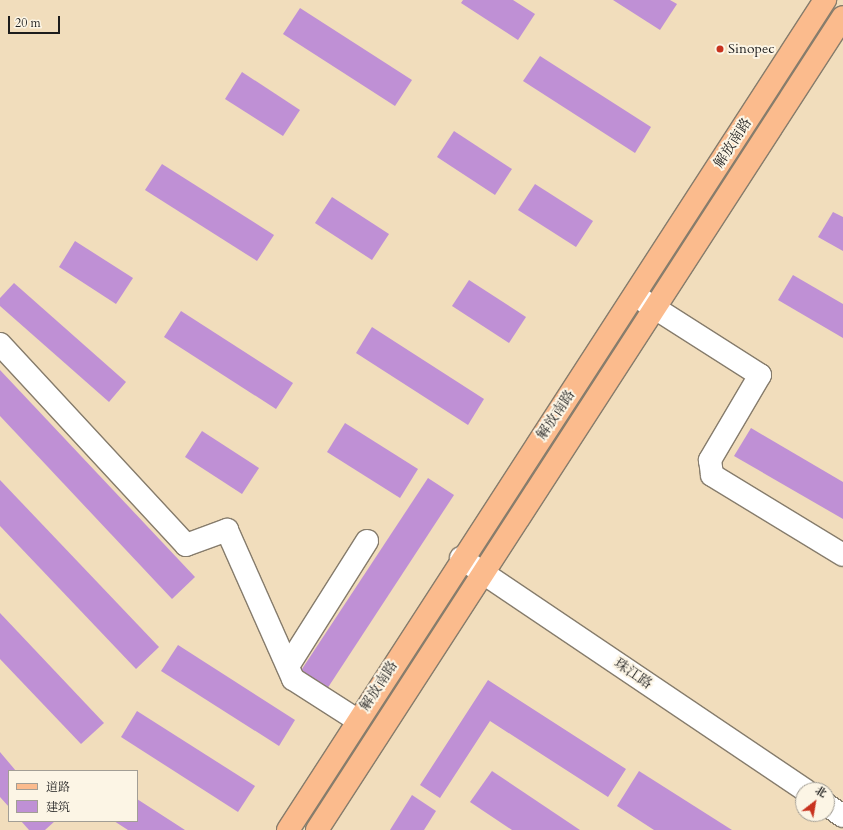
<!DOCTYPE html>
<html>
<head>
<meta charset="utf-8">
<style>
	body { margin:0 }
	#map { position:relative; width:843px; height:830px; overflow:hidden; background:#f1ddbc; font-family:Cardo,"Noto Serif SC",serif }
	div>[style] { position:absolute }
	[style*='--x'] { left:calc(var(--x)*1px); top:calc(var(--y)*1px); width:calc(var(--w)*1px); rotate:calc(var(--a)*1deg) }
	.building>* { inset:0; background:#bf90d5 }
	.roads { filter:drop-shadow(1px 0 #867c6c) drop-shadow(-1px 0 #867c6c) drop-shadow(0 1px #867c6c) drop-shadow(0 -1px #867c6c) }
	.minor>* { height:22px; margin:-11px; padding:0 11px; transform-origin:11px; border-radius:11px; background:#fff }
	.major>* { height:22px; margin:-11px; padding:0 11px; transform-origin:11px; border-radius:11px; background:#fbbb8d }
	.dots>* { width:11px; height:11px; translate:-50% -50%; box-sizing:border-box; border:2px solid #fcf5e5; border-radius:50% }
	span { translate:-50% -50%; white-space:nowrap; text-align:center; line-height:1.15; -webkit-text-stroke:4px #fcf5e5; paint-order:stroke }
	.poi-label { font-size:14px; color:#1c1c1c }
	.left { translate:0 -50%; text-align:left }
	.street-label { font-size:14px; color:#1c1c1c }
	.legend { position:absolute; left:8px; top:770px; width:130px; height:52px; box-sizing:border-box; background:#fcf5e5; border:1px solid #a29e95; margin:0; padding:5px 7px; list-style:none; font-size:12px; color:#1c1c1c }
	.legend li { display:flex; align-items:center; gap:8px; height:20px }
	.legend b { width:20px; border:1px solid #a29e95 }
	.north { position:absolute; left:795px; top:782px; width:40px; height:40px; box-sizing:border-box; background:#fcf5e5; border:1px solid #a29e95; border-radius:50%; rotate:31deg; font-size:11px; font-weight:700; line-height:16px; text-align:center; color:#1c1c1c }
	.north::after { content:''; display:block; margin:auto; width:14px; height:18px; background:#c8321e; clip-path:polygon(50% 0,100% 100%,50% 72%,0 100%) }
	.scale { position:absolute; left:8px; top:16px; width:52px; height:18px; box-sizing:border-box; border:2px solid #1c1c1c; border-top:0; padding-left:5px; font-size:12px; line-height:14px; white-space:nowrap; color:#1c1c1c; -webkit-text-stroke:3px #fcf5e5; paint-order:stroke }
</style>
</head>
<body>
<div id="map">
	<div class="building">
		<div style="clip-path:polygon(463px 0,513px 0,535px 14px,518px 40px,461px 3px)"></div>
		<div style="clip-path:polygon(613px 0,670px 0,677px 4px,660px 30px)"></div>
		<div style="clip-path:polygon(300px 8px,412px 80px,395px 106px,283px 34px)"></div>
		<div style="clip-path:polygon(540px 56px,651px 127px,635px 153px,523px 81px)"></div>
		<div style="clip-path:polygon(242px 72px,300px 110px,283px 136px,225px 99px)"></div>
		<div style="clip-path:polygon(454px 131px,512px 169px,495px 195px,437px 157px)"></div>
		<div style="clip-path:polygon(162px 164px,274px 235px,257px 261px,145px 190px)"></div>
		<div style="clip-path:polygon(535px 184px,593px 221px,576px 247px,518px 210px)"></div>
		<div style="clip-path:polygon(332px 197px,389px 234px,372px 260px,315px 223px)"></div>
		<div style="clip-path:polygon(833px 212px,843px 217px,843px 251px,818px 237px)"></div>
		<div style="clip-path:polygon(75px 241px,133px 278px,116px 304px,59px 267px)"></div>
		<div style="clip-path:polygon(793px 275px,843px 304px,843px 338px,778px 300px)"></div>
		<div style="clip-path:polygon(469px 280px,526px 317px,509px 343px,452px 306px)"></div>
		<div style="clip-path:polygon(14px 283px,126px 382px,109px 402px,0 306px,0 298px)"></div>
		<div style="clip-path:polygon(181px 311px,293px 383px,276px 409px,164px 337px)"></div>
		<div style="clip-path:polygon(372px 327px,484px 399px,468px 425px,356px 353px)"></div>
		<div style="clip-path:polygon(0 370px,195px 577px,172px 599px,0 416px)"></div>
		<div style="clip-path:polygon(345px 423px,418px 469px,400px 498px,327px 452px)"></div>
		<div style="clip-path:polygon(751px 428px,843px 482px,843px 519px,734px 456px)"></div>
		<div style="clip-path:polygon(202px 431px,259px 468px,242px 494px,185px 457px)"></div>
		<div style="clip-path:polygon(428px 478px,454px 495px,327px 689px,300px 672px)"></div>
		<div style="clip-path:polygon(0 480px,159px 647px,136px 669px,0 526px)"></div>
		<div style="clip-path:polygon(0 613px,104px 723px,81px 744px,0 659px)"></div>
		<div style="clip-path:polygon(178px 645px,295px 720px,279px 746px,161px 671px)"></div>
		<div style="clip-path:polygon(488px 680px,626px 769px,608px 797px,490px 721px,440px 798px,420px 785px)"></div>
		<div style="clip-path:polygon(137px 711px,255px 786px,238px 812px,121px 737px)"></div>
		<div style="clip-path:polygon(0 752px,16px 771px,9px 771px,9px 807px,0 797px)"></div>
		<div style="clip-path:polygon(492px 771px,580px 830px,512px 830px,470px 802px)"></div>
		<div style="clip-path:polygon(639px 771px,732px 830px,654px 830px,617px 806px)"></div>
		<div style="clip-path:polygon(412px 795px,436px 811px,424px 830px,390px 830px)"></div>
		<div style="clip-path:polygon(137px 799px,185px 830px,128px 830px,114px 821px,137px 821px)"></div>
		<div style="clip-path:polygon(21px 821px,55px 821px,45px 830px,29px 830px)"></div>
	</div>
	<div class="roads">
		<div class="minor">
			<div style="--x:636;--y:296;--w:147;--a:32.5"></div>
			<div style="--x:760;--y:375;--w:99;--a:120.5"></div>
			<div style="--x:710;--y:460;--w:15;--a:82"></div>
			<div style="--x:712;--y:475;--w:153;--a:31.4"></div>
			<div style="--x:0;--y:344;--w:274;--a:47.2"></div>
			<div style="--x:186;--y:545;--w:44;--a:-20.1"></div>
			<div style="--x:227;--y:530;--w:163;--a:66.1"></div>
			<div style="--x:293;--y:679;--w:76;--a:32.6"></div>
			<div style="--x:461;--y:558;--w:415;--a:34"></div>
			<div style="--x:288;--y:666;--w:148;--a:-57.7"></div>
			<div style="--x:827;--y:805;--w:19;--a:35"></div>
		</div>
		<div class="major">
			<div style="--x:288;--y:830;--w:989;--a:-57.1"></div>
			<div style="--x:317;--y:830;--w:968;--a:-57.1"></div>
		</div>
	</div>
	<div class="dots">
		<div style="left:720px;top:49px;background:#c8321e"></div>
	</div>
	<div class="poi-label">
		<span class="left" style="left:728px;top:49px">Sinopec</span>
	</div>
	<div class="street-label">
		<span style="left:733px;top:143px;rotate:-57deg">解放南路</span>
		<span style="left:556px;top:415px;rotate:-56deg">解放南路</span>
		<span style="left:633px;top:674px;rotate:34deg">珠江路</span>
		<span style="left:379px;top:686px;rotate:-57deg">解放南路</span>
	</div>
	<ul class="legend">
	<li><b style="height:5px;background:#fbbb8d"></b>道路</li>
	<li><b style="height:11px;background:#bf90d5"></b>建筑</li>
	</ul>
	<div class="north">北</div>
	<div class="scale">20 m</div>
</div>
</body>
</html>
